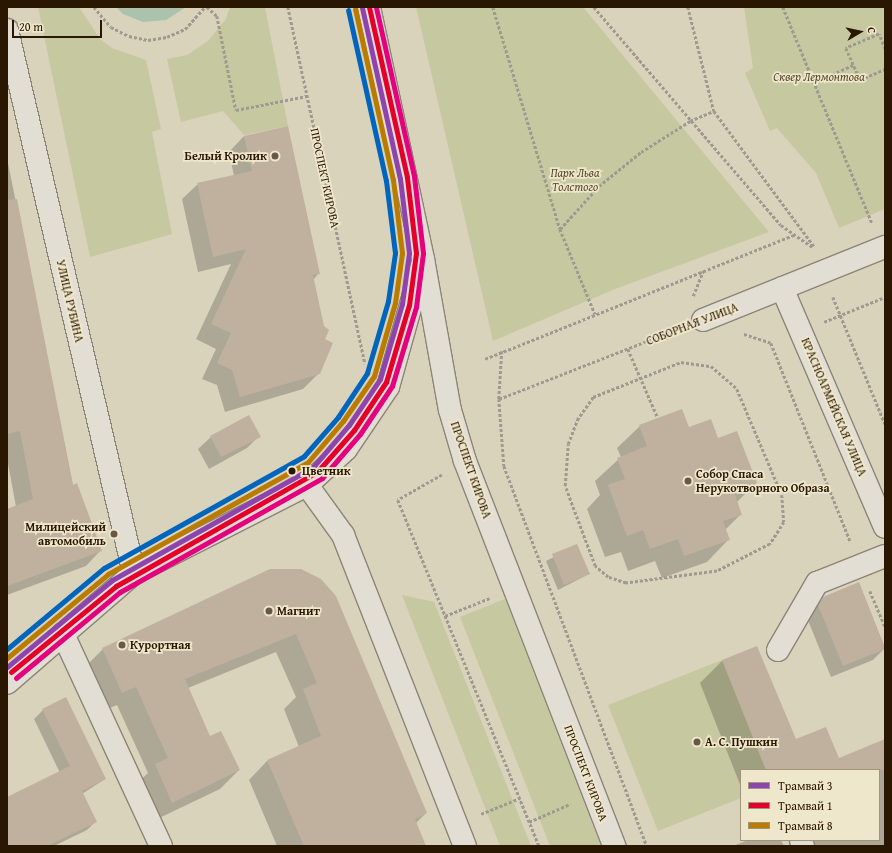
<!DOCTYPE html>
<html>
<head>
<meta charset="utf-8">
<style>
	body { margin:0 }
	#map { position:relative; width:892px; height:853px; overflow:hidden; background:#d9d3bc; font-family:"Gentium Book Plus",serif }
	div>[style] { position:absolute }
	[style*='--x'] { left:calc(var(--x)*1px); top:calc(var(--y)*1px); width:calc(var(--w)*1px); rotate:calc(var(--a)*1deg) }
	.green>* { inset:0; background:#c6c8a0 }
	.water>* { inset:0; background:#abc2ad }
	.shadow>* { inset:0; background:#0003 }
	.building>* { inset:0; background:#c0b19f }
	.path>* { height:2.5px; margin-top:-1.25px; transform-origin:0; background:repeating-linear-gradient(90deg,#9e9a8f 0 3px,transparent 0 5px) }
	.roads { filter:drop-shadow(1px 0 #8b8575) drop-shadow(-1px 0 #8b8575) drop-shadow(0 1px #8b8575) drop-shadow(0 -1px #8b8575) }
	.minor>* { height:22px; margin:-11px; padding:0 11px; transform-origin:11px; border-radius:11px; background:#e2ded3 }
	.tram-1>* { height:5px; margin:-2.5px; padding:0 2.5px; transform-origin:2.5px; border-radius:2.5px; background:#8e44ad }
	.tram-2>* { height:5px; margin:-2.5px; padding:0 2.5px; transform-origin:2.5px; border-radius:2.5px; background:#e4002b }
	.tram-3>* { height:5px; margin:-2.5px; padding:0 2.5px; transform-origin:2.5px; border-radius:2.5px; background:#ba7b01 }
	.tram-4>* { height:5px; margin:-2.5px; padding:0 2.5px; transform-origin:2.5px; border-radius:2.5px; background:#e5007d }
	.tram-5>* { height:5px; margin:-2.5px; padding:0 2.5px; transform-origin:2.5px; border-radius:2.5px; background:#0065bd }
	.dots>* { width:11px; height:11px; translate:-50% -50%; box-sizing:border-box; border:2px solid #efe7cb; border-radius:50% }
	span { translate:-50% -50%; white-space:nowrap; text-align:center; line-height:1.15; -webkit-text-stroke:3.5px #efe7cb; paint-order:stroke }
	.park-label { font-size:12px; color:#54492a; font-style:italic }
	.poi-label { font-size:12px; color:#2a1702; font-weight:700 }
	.right { translate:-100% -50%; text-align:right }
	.left { translate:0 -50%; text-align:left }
	.street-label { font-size:12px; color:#2a1702 }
	.stop-label { font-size:12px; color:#2a1702; font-weight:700 }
	.frame { position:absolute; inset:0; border:8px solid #2a1702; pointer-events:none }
	.legend { position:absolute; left:740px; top:769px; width:140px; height:72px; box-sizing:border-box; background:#efe7cb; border:1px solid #a0947b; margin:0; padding:5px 7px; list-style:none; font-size:12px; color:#2a1702 }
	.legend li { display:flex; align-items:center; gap:8px; height:20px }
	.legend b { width:20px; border:1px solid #a0947b }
	.north { position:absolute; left:840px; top:12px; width:40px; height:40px; -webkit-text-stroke:3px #efe7cb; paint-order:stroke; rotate:81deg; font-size:11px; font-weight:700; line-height:16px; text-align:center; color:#2a1702 }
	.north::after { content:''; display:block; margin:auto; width:14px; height:18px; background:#2a1702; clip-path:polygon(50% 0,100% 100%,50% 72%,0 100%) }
	.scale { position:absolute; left:12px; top:20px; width:90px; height:18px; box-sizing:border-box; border:2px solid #2a1702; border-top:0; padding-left:5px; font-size:12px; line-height:14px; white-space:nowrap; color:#2a1702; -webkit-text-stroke:3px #efe7cb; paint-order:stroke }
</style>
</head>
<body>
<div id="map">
	<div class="green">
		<div style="clip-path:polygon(38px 7px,79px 7px,100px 39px,112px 48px,146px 60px,161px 129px,152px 132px,172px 234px,90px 257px)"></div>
		<div style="clip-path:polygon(230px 7px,265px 7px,288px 126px,244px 135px,223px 111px,181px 122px,167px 59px,187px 55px,208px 41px,226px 19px)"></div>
		<div style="clip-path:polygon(416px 7px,583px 7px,769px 232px,615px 289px,493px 341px)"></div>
		<div style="clip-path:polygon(744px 7px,885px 7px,885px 209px,839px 228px,816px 173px,777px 128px,770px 131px,745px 73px,753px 68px)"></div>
		<div style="clip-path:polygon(402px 595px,434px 602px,531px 846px,500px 846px)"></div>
		<div style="clip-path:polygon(505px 599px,601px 846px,550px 846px,460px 617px)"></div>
		<div style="clip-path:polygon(722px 660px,766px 770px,741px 770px,741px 798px,658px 831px,608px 705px)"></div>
	</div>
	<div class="water">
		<div style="clip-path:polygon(116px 7px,186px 7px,166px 20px,143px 22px,123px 14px)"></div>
	</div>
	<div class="shadow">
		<div style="clip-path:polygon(244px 136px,319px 273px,313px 280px,323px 340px,319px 373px,303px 389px,225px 412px,217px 385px,202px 379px,216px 349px,196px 339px,231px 264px,198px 272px,182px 199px,198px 184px,234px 176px,229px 152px)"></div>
		<div style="clip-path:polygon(7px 158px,73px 486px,101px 550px,86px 566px,7px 595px,7px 510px,16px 507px,7px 458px)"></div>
		<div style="clip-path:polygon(640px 426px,688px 429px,718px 439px,756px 483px,737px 502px,741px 514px,725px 530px,729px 539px,707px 562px,662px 578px,655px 561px,628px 571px,621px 552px,605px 557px,587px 509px,600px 495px,595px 481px,621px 457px,617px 448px)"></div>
		<div style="clip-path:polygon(259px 436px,247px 448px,209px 469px,198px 449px,211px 437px)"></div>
		<div style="clip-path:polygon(577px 545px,589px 574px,558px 590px,546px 561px)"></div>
		<div style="clip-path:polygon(270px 570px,426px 813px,416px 823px,425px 846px,277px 846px,249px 780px,267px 761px,299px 747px,284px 709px,296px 697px,276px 652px,188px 688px,209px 738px,239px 770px,220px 789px,153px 821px,136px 784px,148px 773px,117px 705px,103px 711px,84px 668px,103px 649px)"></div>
		<div style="clip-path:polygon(859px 583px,885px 648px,873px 660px,831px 677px,807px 618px,824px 598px)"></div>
		<div style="clip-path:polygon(757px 647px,795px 740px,838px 759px,885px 740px,885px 846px,810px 846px,808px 840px,879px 840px,879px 770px,741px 770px,741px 787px,700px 683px,722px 661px)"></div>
		<div style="clip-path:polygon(43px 710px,105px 779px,82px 794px,96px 821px,87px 830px,54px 846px,7px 846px,7px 798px,60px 773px,34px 719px)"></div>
		<div style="clip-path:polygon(748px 840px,781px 840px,784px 846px,733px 846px)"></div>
	</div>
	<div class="building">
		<div style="clip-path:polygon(288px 126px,320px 274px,313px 275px,324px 326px,329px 330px,325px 339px,333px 343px,320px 374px,240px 397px,232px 370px,217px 363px,231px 333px,211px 324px,246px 249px,213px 257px,197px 183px,252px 171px,244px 136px)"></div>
		<div style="clip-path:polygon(17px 199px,73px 485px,77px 483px,102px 551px,7px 586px,7px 509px,33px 499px,20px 431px,7px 434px,7px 200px)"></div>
		<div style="clip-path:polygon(682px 409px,689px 427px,711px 419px,718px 438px,737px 431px,757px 483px,734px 492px,742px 515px,723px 521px,730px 540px,684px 556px,678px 539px,650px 549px,643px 530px,627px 536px,608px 485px,625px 479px,617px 458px,647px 446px,639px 425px)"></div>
		<div style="clip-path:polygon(249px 415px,261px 437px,221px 457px,210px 436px)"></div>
		<div style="clip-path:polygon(577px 544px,590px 574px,564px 585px,552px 554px)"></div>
		<div style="clip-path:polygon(270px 569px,301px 569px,321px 579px,336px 596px,427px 813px,415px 819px,426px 846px,304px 846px,267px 760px,321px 736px,303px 689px,317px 683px,296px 634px,185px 679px,210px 736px,221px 731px,240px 770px,172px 803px,155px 764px,168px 758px,136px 687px,122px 693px,102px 648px)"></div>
		<div style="clip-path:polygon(859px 582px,885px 649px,843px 666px,818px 605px,823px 597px)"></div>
		<div style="clip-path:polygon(757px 646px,796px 739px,826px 727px,839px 758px,885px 739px,885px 770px,766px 770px,722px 660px)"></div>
		<div style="clip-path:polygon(66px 697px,106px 779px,82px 791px,97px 822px,47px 846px,7px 846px,7px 797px,70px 766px,42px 709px)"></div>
	</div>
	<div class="path">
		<div style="--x:94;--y:7;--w:26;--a:50"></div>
		<div style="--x:111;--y:27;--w:20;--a:27"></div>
		<div style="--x:129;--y:36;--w:19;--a:12"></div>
		<div style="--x:148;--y:40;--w:19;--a:-9"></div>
		<div style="--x:167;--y:37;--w:20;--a:-24"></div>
		<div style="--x:185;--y:29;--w:30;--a:-48"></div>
		<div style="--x:207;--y:7;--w:13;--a:42"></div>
		<div style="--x:217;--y:16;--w:96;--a:78.6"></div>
		<div style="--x:236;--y:110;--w:72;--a:-11.2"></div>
		<div style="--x:288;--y:7;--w:365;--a:77.8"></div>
		<div style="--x:493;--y:7;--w:232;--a:73.2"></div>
		<div style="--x:560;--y:229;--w:58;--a:-47.8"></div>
		<div style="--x:599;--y:186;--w:54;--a:-39"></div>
		<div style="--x:641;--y:152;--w:58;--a:-32.3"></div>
		<div style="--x:690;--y:121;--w:26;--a:-23"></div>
		<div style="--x:594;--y:7;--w:287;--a:49.4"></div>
		<div style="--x:781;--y:225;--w:39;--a:35"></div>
		<div style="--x:688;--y:7;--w:107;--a:76"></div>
		<div style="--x:714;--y:111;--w:168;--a:53.5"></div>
		<div style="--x:783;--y:7;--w:234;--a:67.6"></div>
		<div style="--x:885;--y:49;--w:16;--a:-112"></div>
		<div style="--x:879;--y:34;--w:36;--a:157"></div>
		<div style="--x:846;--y:48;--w:35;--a:66"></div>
		<div style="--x:860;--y:80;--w:27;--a:-24"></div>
		<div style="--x:814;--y:83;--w:43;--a:-24.8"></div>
		<div style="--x:560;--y:229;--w:92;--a:67.6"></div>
		<div style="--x:693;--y:296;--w:27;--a:-68"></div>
		<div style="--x:833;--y:297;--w:137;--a:67.7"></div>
		<div style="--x:824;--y:322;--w:66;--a:-22.3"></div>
		<div style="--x:744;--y:334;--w:28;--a:18"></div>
		<div style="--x:771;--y:343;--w:213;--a:68.2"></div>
		<div style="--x:628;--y:349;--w:75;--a:66.5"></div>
		<div style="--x:502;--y:351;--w:48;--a:93.6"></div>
		<div style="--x:499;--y:399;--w:67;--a:85.7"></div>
		<div style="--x:504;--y:466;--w:406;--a:69.4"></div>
		<div style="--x:485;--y:359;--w:333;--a:-21.9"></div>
		<div style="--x:681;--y:362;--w:30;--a:8"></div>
		<div style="--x:711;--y:366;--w:35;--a:41"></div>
		<div style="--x:737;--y:389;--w:115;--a:67"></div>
		<div style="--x:782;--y:495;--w:27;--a:86"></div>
		<div style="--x:784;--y:522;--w:26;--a:122"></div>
		<div style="--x:770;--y:544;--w:59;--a:153"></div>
		<div style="--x:717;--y:571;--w:92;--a:172.5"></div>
		<div style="--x:626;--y:583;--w:19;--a:-162"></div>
		<div style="--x:608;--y:577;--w:17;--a:-140"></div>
		<div style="--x:595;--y:566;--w:85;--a:-110.6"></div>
		<div style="--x:565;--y:486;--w:42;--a:-85.9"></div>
		<div style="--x:568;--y:444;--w:26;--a:-69"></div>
		<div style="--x:577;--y:420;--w:28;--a:-55"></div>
		<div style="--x:593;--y:397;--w:95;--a:-21.7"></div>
		<div style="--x:499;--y:399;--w:192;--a:-21.4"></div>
		<div style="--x:442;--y:475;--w:51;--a:150.4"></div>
		<div style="--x:398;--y:500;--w:374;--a:67.8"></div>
		<div style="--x:870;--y:591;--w:39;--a:67"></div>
		<div style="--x:445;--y:616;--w:48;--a:-21.8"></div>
		<div style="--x:481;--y:814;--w:42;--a:-22.3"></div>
		<div style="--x:529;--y:822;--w:45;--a:-23.7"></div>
	</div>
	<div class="roads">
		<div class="minor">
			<div style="--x:369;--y:7;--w:258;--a:77.9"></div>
			<div style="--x:423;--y:259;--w:153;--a:79.9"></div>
			<div style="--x:450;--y:410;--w:53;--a:73.6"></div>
			<div style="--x:465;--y:461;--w:413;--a:68.8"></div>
			<div style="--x:7;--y:30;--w:558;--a:76.84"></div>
			<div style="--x:782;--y:288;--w:260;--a:66.7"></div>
			<div style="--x:703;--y:320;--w:196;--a:-21.9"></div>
			<div style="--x:307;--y:485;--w:62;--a:54.2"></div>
			<div style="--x:343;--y:535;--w:334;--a:68.6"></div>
			<div style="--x:63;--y:634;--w:234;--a:65.2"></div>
			<div style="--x:778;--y:650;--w:78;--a:-59.8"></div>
			<div style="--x:817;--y:583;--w:73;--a:-21.7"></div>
			<div style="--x:7;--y:683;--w:168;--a:-40.9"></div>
			<div style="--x:134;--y:573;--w:194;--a:-27"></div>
			<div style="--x:307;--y:485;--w:53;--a:-42.7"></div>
			<div style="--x:346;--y:449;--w:75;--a:-55.9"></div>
			<div style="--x:388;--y:387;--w:127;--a:-74.4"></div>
			<div style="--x:801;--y:840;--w:6;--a:72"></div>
		</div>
	</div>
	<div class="tram-1">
		<div style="--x:7;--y:667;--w:136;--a:-39.6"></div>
		<div style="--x:112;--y:580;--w:231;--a:-29.3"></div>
		<div style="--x:313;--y:467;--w:55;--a:-49.4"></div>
		<div style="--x:349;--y:425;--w:55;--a:-56"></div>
		<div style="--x:380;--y:379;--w:78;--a:-73.7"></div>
		<div style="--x:402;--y:304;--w:51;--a:-82.2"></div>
		<div style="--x:409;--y:253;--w:75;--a:-96.9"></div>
		<div style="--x:400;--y:179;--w:176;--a:-102.5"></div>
	</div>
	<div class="tram-2">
		<div style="--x:11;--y:672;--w:136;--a:-39.3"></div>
		<div style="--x:116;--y:586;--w:231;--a:-29.6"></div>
		<div style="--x:317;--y:472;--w:56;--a:-48.6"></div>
		<div style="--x:354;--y:430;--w:58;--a:-56.3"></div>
		<div style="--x:386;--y:382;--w:80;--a:-73.4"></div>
		<div style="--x:409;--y:305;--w:52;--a:-82.3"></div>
		<div style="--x:416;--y:253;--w:77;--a:-96.8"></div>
		<div style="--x:407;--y:177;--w:174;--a:-102.6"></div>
	</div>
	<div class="tram-3">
		<div style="--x:7;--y:658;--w:131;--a:-39.7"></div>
		<div style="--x:108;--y:574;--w:229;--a:-29.2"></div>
		<div style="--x:308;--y:462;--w:54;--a:-49.5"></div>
		<div style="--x:343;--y:421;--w:55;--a:-55.4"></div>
		<div style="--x:374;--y:376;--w:76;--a:-74"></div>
		<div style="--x:395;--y:303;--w:50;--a:-82"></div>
		<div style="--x:402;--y:253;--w:74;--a:-97"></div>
		<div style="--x:393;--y:180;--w:175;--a:-102.5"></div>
	</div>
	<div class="tram-4">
		<div style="--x:16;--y:678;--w:135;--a:-39.6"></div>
		<div style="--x:120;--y:592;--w:232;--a:-29.4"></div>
		<div style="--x:322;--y:478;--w:58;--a:-49.2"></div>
		<div style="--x:360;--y:434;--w:58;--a:-56.3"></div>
		<div style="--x:392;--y:386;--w:83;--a:-73.1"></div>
		<div style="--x:416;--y:307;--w:54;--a:-82.6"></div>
		<div style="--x:423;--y:253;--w:78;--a:-96.7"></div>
		<div style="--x:414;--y:176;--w:173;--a:-102.7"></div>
	</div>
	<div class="tram-5">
		<div style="--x:7;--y:649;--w:126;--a:-39.9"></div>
		<div style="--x:104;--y:568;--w:229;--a:-29.2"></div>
		<div style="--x:304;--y:456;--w:52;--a:-48.9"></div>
		<div style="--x:338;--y:417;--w:53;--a:-56.6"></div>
		<div style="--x:367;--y:373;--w:75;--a:-73.7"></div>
		<div style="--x:388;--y:301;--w:49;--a:-81.7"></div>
		<div style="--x:395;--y:253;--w:73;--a:-97.1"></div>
		<div style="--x:386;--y:181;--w:175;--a:-102.5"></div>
	</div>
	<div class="dots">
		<div style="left:275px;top:156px;background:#675943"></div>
		<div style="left:292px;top:471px;background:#2a1702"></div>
		<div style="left:688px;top:481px;background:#675943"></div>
		<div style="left:114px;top:534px;background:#675943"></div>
		<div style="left:269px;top:611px;background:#675943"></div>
		<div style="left:122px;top:645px;background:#675943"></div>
		<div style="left:697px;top:742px;background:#675943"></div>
	</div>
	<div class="park-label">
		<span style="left:819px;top:77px">Сквер Лермонтова</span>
		<span style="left:575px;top:180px">Парк Льва<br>Толстого</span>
	</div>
	<div class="poi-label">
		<span class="right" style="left:267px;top:156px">Белый Кролик</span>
		<span class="left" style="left:696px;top:481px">Собор Спаса<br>Нерукотворного Образа</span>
		<span class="right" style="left:106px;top:534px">Милицейский<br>автомобиль</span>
		<span class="left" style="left:277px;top:611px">Магнит</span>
		<span class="left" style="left:130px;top:645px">Курортная</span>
		<span class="left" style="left:705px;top:742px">А. С. Пушкин</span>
	</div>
	<div class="street-label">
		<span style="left:325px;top:178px;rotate:78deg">ПРОСПЕКТ КИРОВА</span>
		<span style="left:70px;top:301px;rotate:77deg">УЛИЦА РУБИНА</span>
		<span style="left:692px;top:324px;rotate:-21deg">СОБОРНАЯ УЛИЦА</span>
		<span style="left:834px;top:407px;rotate:67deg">КРАСНОАРМЕЙСКАЯ УЛИЦА</span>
		<span style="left:471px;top:470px;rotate:71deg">ПРОСПЕКТ КИРОВА</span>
		<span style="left:586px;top:773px;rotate:69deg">ПРОСПЕКТ КИРОВА</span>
	</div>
	<div class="stop-label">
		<span class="left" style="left:302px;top:471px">Цветник</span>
	</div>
	<div class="frame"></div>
	<ul class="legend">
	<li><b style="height:5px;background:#8e44ad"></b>Трамвай 3</li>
	<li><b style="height:5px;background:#e4002b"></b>Трамвай 1</li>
	<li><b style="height:5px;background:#ba7b01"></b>Трамвай 8</li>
	</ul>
	<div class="north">С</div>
	<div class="scale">20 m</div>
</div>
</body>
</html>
